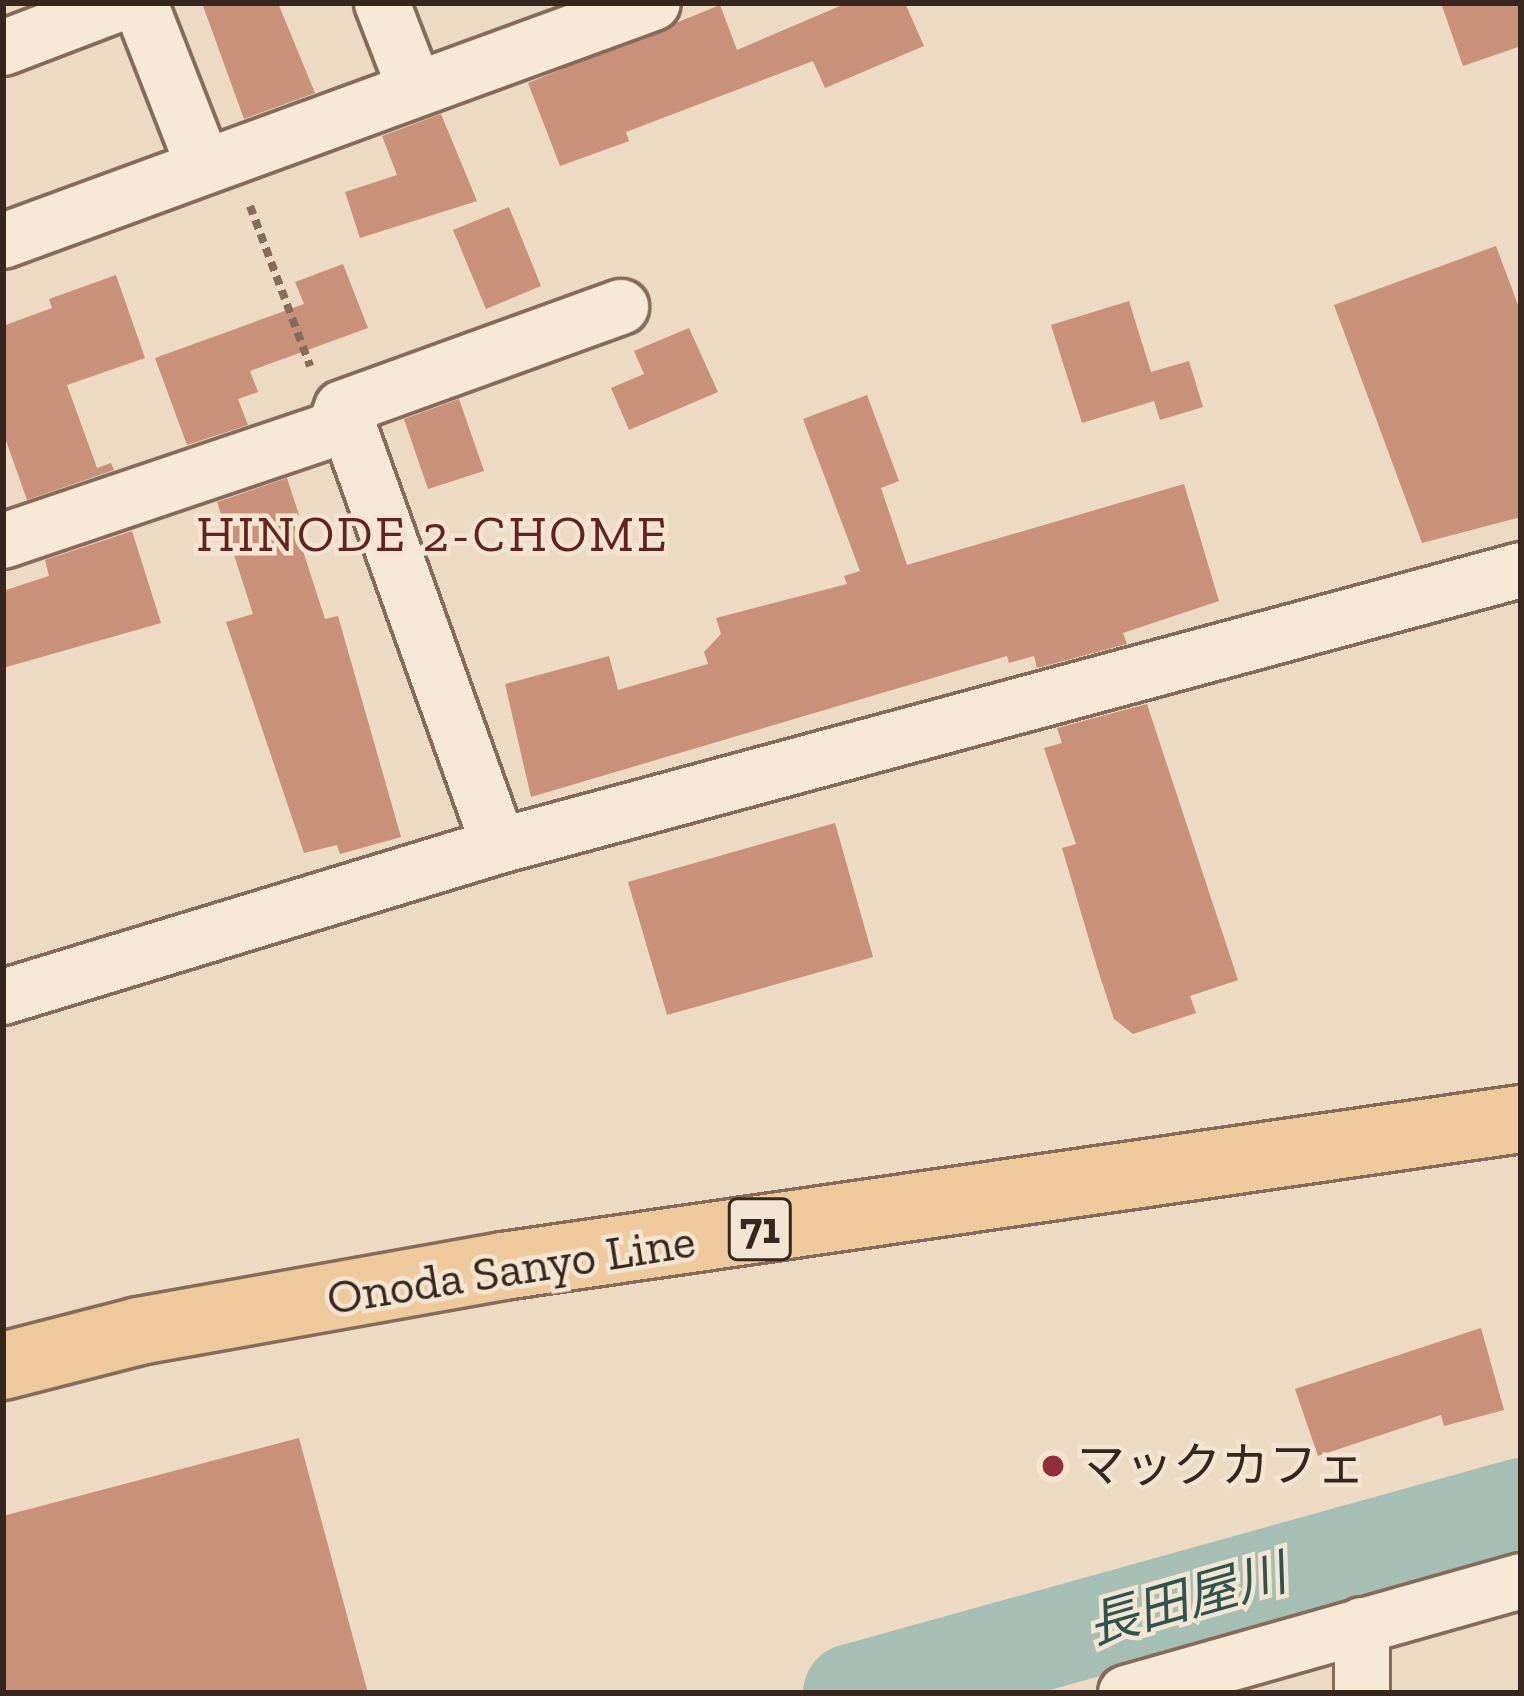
<!DOCTYPE html>
<html>
<head>
<meta charset="utf-8">
<style>
	body { margin:0 }
	#map { position:relative; width:1524px; height:1696px; overflow:hidden; background:#ecdac2; font-family:"Zilla Slab","Noto Sans JP",serif }
	div>[style] { position:absolute }
	[style*='--x'] { left:calc(var(--x)*1px); top:calc(var(--y)*1px); width:calc(var(--w)*1px); rotate:calc(var(--a)*1deg) }
	.river>* { height:99px; margin:-49.5px; padding:0 49.5px; transform-origin:49.5px; border-radius:49.5px; background:#a5bfb4 }
	.building>* { inset:0; background:#c9907a }
	.path>* { height:8px; margin-top:-4px; transform-origin:0; background:repeating-linear-gradient(90deg,#856b5a 0 9px,transparent 0 15px) }
	.roads { filter:drop-shadow(3px 0 #856b5a) drop-shadow(-3px 0 #856b5a) drop-shadow(0 3px #856b5a) drop-shadow(0 -3px #856b5a) }
	.street>* { height:54px; margin:-27px; padding:0 27px; transform-origin:27px; border-radius:27px; background:#f7e9d5 }
	.primary>* { height:66px; margin:-33px; padding:0 33px; transform-origin:33px; border-radius:33px; background:#eec99b }
	.dots>* { width:33px; height:33px; translate:-50% -50%; box-sizing:border-box; border:6px solid #f4e5d2; border-radius:50% }
	span { translate:-50% -50%; white-space:nowrap; text-align:center; line-height:1.15; -webkit-text-stroke:9px #f4e5d2; paint-order:stroke }
	.shield-label span { padding:3px 9px; background:#f4e5d2; border:3px solid; border-radius:9px; -webkit-text-stroke-width:0 }
	.shield-label { font-size:45px; color:#36261e; font-weight:700 }
	.street-label { font-size:48px; color:#36261e }
	.poi-label { font-size:48px; color:#36261e }
	.left { translate:0 -50%; text-align:left }
	.neighbourhood-label { font-size:51px; color:#61241f; letter-spacing:3px }
	.water-label { font-size:51px; color:#2e554d; font-style:italic }
	.frame { position:absolute; inset:0; border:6px solid #36261e; pointer-events:none }
</style>
</head>
<body>
<div id="map">
	<div class="river">
		<div style="--x:852;--y:1693;--w:694;--a:-15.54"></div>
	</div>
	<div class="building">
		<div style="clip-path:polygon(202px 3px,278px 3px,315px 93px,244px 119px)"></div>
		<div style="clip-path:polygon(847px 3px,905px 3px,924px 46px,825px 88px,813px 61px,626px 132px,629px 141px,560px 166px,528px 83px,720px 5px,737px 50px)"></div>
		<div style="clip-path:polygon(1441px 3px,1521px 3px,1521px 46px,1463px 66px)"></div>
		<div style="clip-path:polygon(441px 114px,477px 201px,360px 238px,345px 192px,397px 175px,382px 136px)"></div>
		<div style="clip-path:polygon(509px 207px,541px 286px,486px 309px,453px 230px)"></div>
		<div style="clip-path:polygon(1496px 246px,1521px 313px,1521px 517px,1422px 543px,1334px 305px)"></div>
		<div style="clip-path:polygon(343px 264px,368px 328px,250px 371px,258px 392px,238px 399px,248px 425px,187px 445px,155px 358px,304px 304px,295px 282px)"></div>
		<div style="clip-path:polygon(116px 275px,145px 358px,67px 385px,97px 468px,111px 463px,114px 470px,27px 500px,3px 432px,3px 326px,52px 308px,49px 299px)"></div>
		<div style="clip-path:polygon(1129px 301px,1151px 372px,1189px 361px,1203px 407px,1160px 420px,1154px 401px,1082px 423px,1051px 325px)"></div>
		<div style="clip-path:polygon(689px 328px,718px 392px,629px 430px,611px 388px,644px 374px,634px 351px)"></div>
		<div style="clip-path:polygon(867px 395px,899px 481px,881px 488px,907px 565px,1184px 484px,1219px 601px,1123px 633px,1127px 644px,1037px 668px,1034px 656px,1009px 663px,1007px 656px,531px 797px,505px 684px,609px 656px,618px 690px,708px 664px,704px 652px,721px 634px,716px 618px,847px 584px,844px 576px,860px 571px,803px 419px)"></div>
		<div style="clip-path:polygon(459px 399px,484px 471px,428px 489px,404px 419px)"></div>
		<div style="clip-path:polygon(287px 478px,299px 515px,292px 517px,325px 619px,338px 616px,401px 837px,340px 854px,337px 845px,304px 853px,226px 622px,253px 614px,217px 502px)"></div>
		<div style="clip-path:polygon(132px 531px,161px 623px,3px 668px,3px 591px,49px 576px,45px 560px)"></div>
		<div style="clip-path:polygon(1147px 704px,1238px 980px,1190px 996px,1196px 1013px,1133px 1034px,1114px 1019px,1098px 970px,1062px 848px,1076px 844px,1044px 748px,1062px 743px,1057px 728px)"></div>
		<div style="clip-path:polygon(835px 823px,873px 957px,667px 1015px,628px 882px)"></div>
		<div style="clip-path:polygon(1481px 1328px,1504px 1410px,1444px 1426px,1441px 1415px,1318px 1456px,1295px 1389px)"></div>
		<div style="clip-path:polygon(299px 1438px,368px 1693px,3px 1693px,3px 1516px)"></div>
	</div>
	<div class="path">
		<div style="--x:250;--y:206;--w:171;--a:69.4"></div>
	</div>
	<div class="roads">
		<div class="street">
			<div style="--x:140;--y:3;--w:174;--a:68.7"></div>
			<div style="--x:382;--y:3;--w:89;--a:68.9"></div>
			<div style="--x:3;--y:48;--w:126;--a:-20.9"></div>
			<div style="--x:3;--y:241;--w:692;--a:-20.11"></div>
			<div style="--x:3;--y:541;--w:349;--a:-18.7"></div>
			<div style="--x:334;--y:429;--w:22;--a:-69"></div>
			<div style="--x:499;--y:846;--w:465;--a:-109.7"></div>
			<div style="--x:342;--y:408;--w:297;--a:-19.9"></div>
			<div style="--x:3;--y:997;--w:518;--a:-16.93"></div>
			<div style="--x:499;--y:846;--w:1059;--a:-15.11"></div>
			<div style="--x:1362;--y:1625;--w:68;--a:90"></div>
			<div style="--x:1126;--y:1693;--w:411;--a:-15.8"></div>
		</div>
		<div class="primary">
			<div style="--x:3;--y:1366;--w:140;--a:-14.4"></div>
			<div style="--x:139;--y:1331;--w:370;--a:-10.1"></div>
			<div style="--x:503;--y:1266;--w:1029;--a:-8.22"></div>
		</div>
	</div>
	<div class="dots">
		<div style="left:1053px;top:1466px;background:#922d3b"></div>
	</div>
	<div class="shield-label">
		<span style="left:760px;top:1229px">71</span>
	</div>
	<div class="street-label">
		<span style="left:511px;top:1269px;rotate:-9deg">Onoda Sanyo Line</span>
	</div>
	<div class="poi-label">
		<span class="left" style="left:1077px;top:1466px">マックカフェ</span>
	</div>
	<div class="neighbourhood-label">
		<span style="left:433px;top:534px">HINODE 2-CHOME</span>
	</div>
	<div class="water-label">
		<span style="left:1187px;top:1600px;rotate:-16deg">長田屋川</span>
	</div>
	<div class="frame"></div>
</div>
</body>
</html>
